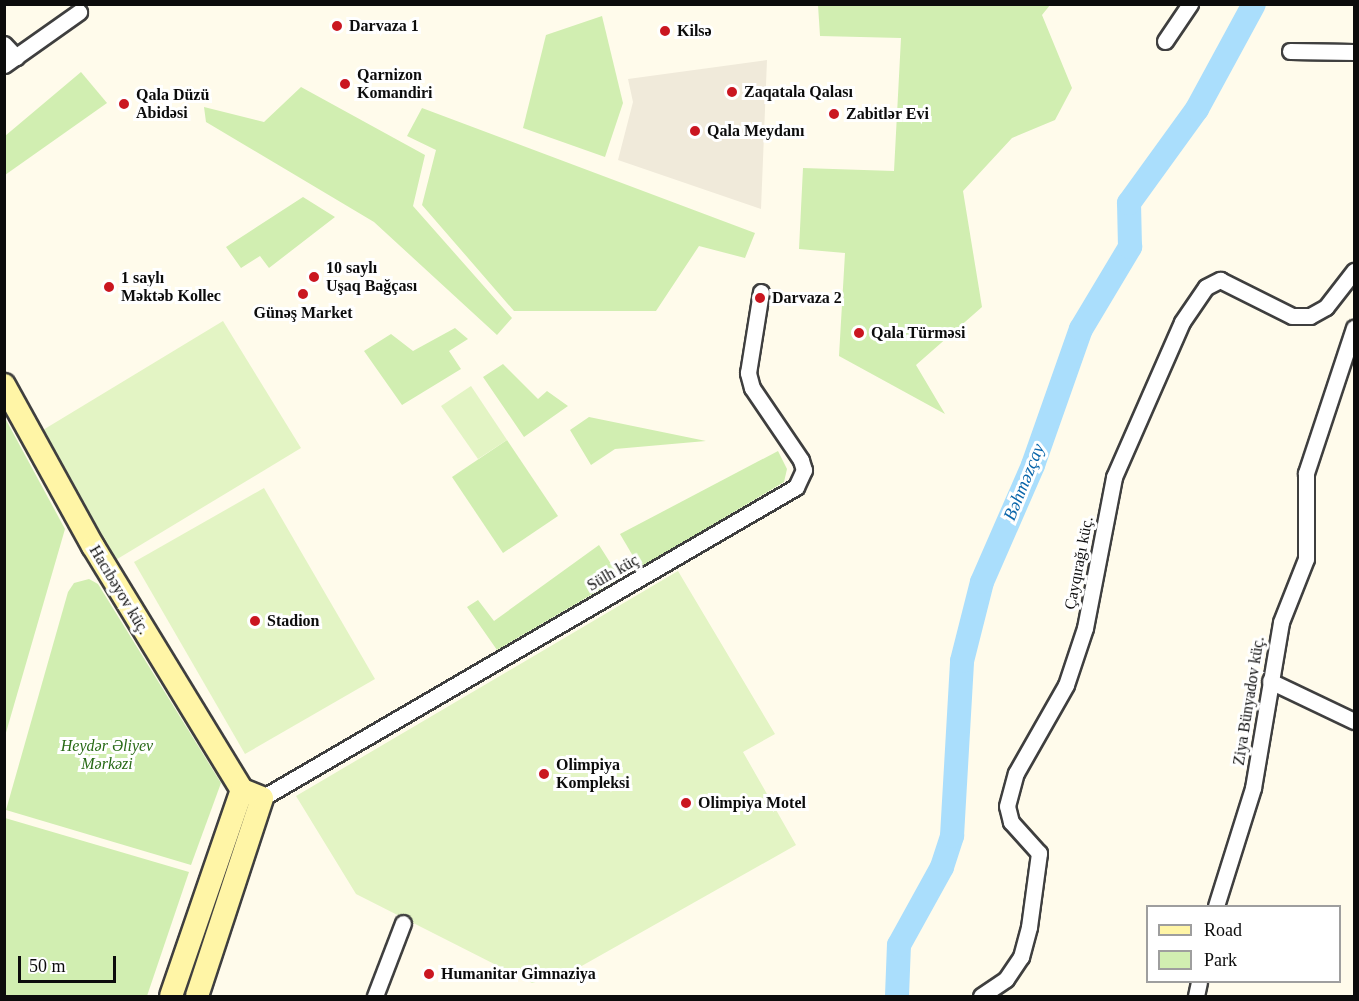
<!DOCTYPE html>
<html>
<head>
<meta charset="utf-8">
<style>
	body { margin:0 }
	#map { position:relative; width:1359px; height:1001px; overflow:hidden; background:#fffbeb; font-family:"Times New Roman",serif }
	div>[style] { position:absolute }
	[style*='--x'] { left:calc(var(--x)*1px); top:calc(var(--y)*1px); width:calc(var(--w)*1px); rotate:calc(var(--a)*1deg) }
	.green>* { inset:0; background:#d1eeb1 }
	.pitch>* { inset:0; background:#e3f4c4 }
	.plaza>* { inset:0; background:#f0eada }
	.river>* { height:24px; margin:-12px; padding:0 12px; transform-origin:12px; border-radius:12px; background:#aadefc }
	.roads { filter:drop-shadow(2px 0 #3f3f3f) drop-shadow(-2px 0 #3f3f3f) drop-shadow(0 2px #3f3f3f) drop-shadow(0 -2px #3f3f3f) }
	.street>* { height:15px; margin:-7.5px; padding:0 7.5px; transform-origin:7.5px; border-radius:7.5px; background:#fff }
	.secondary>* { height:22px; margin:-11px; padding:0 11px; transform-origin:11px; border-radius:11px; background:#fff5a6 }
	.dots>* { width:16px; height:16px; translate:-50% -50%; box-sizing:border-box; border:3px solid #fff; border-radius:50% }
	span { translate:-50% -50%; white-space:nowrap; text-align:center; line-height:1.15; -webkit-text-stroke:6px #fff; paint-order:stroke }
	.poi-label { font-size:16px; color:#0c0c0c; font-weight:700 }
	.left { translate:0 -50%; text-align:left }
	.street-label { font-size:16px; color:#0c0c0c }
	.park-label { font-size:16px; color:#286a16; font-style:italic }
	.water-label { font-size:18px; color:#0965aa; font-style:italic }
	.frame { position:absolute; inset:0; border:6px solid #0c0c0c; pointer-events:none }
	.legend { position:absolute; left:1146px; top:905px; width:195px; height:78px; box-sizing:border-box; background:#fff; border:2px solid #9e9e9e; margin:0; padding:8px 10px; list-style:none; font-size:18px; color:#0c0c0c }
	.legend li { display:flex; align-items:center; gap:12px; height:30px }
	.legend b { width:30px; border:2px solid #9e9e9e }
	.scale { position:absolute; left:18px; top:956px; width:98px; height:27px; box-sizing:border-box; border:3px solid #0c0c0c; border-top:0; padding-left:8px; font-size:18px; line-height:21px; white-space:nowrap; color:#0c0c0c; -webkit-text-stroke:4px #fff; paint-order:stroke }
</style>
</head>
<body>
<div id="map">
	<div class="green">
		<div style="clip-path:polygon(818px 5px,1050px 5px,1042px 15px,1072px 88px,1055px 120px,1012px 138px,963px 191px,982px 307px,916px 365px,945px 414px,839px 356px,845px 253px,799px 249px,803px 168px,894px 171px,901px 38px,820px 36px)"></div>
		<div style="clip-path:polygon(602px 16px,623px 103px,605px 157px,523px 128px,546px 35px)"></div>
		<div style="clip-path:polygon(81px 72px,107px 103px,5px 175px,5px 136px)"></div>
		<div style="clip-path:polygon(301px 87px,425px 155px,413px 206px,512px 318px,497px 335px,374px 222px,206px 122px,204px 107px,264px 122px)"></div>
		<div style="clip-path:polygon(422px 108px,755px 233px,745px 258px,699px 246px,656px 311px,514px 311px,422px 205px,436px 150px,407px 136px)"></div>
		<div style="clip-path:polygon(303px 197px,335px 217px,269px 268px,260px 256px,241px 268px,226px 247px)"></div>
		<div style="clip-path:polygon(455px 328px,468px 339px,449px 351px,461px 369px,402px 405px,364px 351px,391px 334px,413px 351px)"></div>
		<div style="clip-path:polygon(503px 364px,538px 399px,547px 391px,568px 406px,524px 437px,483px 377px)"></div>
		<div style="clip-path:polygon(589px 417px,706px 441px,615px 449px,591px 465px,570px 430px)"></div>
		<div style="clip-path:polygon(5px 418px,65px 529px,5px 736px)"></div>
		<div style="clip-path:polygon(507px 440px,558px 516px,503px 553px,452px 477px)"></div>
		<div style="clip-path:polygon(778px 451px,787px 469px,784px 482px,640px 568px,620px 534px)"></div>
		<div style="clip-path:polygon(599px 545px,620px 578px,497px 650px,467px 607px,478px 600px,494px 621px)"></div>
		<div style="clip-path:polygon(89px 579px,98px 584px,221px 783px,191px 865px,6px 810px,68px 592px,74px 583px)"></div>
		<div style="clip-path:polygon(5px 818px,189px 872px,147px 996px,5px 996px)"></div>
	</div>
	<div class="pitch">
		<div style="clip-path:polygon(223px 321px,301px 448px,114px 561px,38px 433px)"></div>
		<div style="clip-path:polygon(471px 386px,507px 440px,478px 459px,441px 406px)"></div>
		<div style="clip-path:polygon(264px 488px,375px 679px,245px 754px,134px 562px)"></div>
		<div style="clip-path:polygon(678px 571px,775px 734px,743px 752px,796px 845px,571px 972px,532px 983px,356px 894px,296px 796px)"></div>
	</div>
	<div class="plaza">
		<div style="clip-path:polygon(767px 60px,761px 209px,618px 160px,633px 102px,628px 79px)"></div>
	</div>
	<div class="river">
		<div style="--x:897;--y:996;--w:51;--a:-87.8"></div>
		<div style="--x:899;--y:945;--w:89;--a:-61.1"></div>
		<div style="--x:942;--y:867;--w:33;--a:-72"></div>
		<div style="--x:952;--y:836;--w:175;--a:-86.7"></div>
		<div style="--x:962;--y:661;--w:81;--a:-75.8"></div>
		<div style="--x:982;--y:582;--w:128;--a:-66.4"></div>
		<div style="--x:1033;--y:465;--w:144;--a:-70.6"></div>
		<div style="--x:1081;--y:329;--w:96;--a:-59.1"></div>
		<div style="--x:1130;--y:247;--w:44;--a:-91.3"></div>
		<div style="--x:1129;--y:203;--w:116;--a:-54.1"></div>
		<div style="--x:1197;--y:109;--w:119;--a:-61.5"></div>
	</div>
	<div class="roads">
		<div class="street">
			<div style="--x:1165;--y:41;--w:45;--a:-56"></div>
			<div style="--x:4;--y:44;--w:18;--a:47"></div>
			<div style="--x:1290;--y:51;--w:64;--a:0.9"></div>
			<div style="--x:4;--y:65;--w:92;--a:-35.2"></div>
			<div style="--x:1270;--y:681;--w:93;--a:25.5"></div>
			<div style="--x:262;--y:798;--w:618;--a:-30.22"></div>
			<div style="--x:796;--y:487;--w:19;--a:-65"></div>
			<div style="--x:804;--y:470;--w:10;--a:-107"></div>
			<div style="--x:801;--y:460;--w:87;--a:-124.2"></div>
			<div style="--x:752;--y:388;--w:16;--a:-105"></div>
			<div style="--x:748;--y:373;--w:82;--a:-80.9"></div>
			<div style="--x:1216;--y:906;--w:124;--a:-72.6"></div>
			<div style="--x:1253;--y:788;--w:168;--a:-80.4"></div>
			<div style="--x:1281;--y:622;--w:68;--a:-68.4"></div>
			<div style="--x:1306;--y:559;--w:86;--a:-90"></div>
			<div style="--x:1306;--y:473;--w:153;--a:-71.7"></div>
			<div style="--x:375;--y:996;--w:78;--a:-69"></div>
			<div style="--x:981;--y:996;--w:30;--a:-34"></div>
			<div style="--x:1006;--y:979;--w:27;--a:-56"></div>
			<div style="--x:1021;--y:957;--w:31;--a:-75"></div>
			<div style="--x:1029;--y:927;--w:75;--a:-82.3"></div>
			<div style="--x:1039;--y:853;--w:42;--a:-132.1"></div>
			<div style="--x:1011;--y:822;--w:16;--a:-104"></div>
			<div style="--x:1007;--y:806;--w:34;--a:-75"></div>
			<div style="--x:1016;--y:773;--w:101;--a:-60.4"></div>
			<div style="--x:1066;--y:685;--w:60;--a:-71.6"></div>
			<div style="--x:1085;--y:628;--w:154;--a:-79.1"></div>
			<div style="--x:1114;--y:477;--w:169;--a:-66.3"></div>
			<div style="--x:1182;--y:322;--w:42;--a:-55.6"></div>
			<div style="--x:1206;--y:287;--w:16;--a:-27"></div>
			<div style="--x:1220;--y:280;--w:80;--a:26.6"></div>
			<div style="--x:1292;--y:316;--w:18;--a:0"></div>
			<div style="--x:1310;--y:316;--w:18;--a:-29"></div>
			<div style="--x:1326;--y:307;--w:46;--a:-52.1"></div>
			<div style="--x:1196;--y:996;--w:14;--a:-78"></div>
		</div>
		<div class="secondary">
			<div style="--x:4;--y:385;--w:184;--a:61.1"></div>
			<div style="--x:93;--y:546;--w:286;--a:58.6"></div>
			<div style="--x:171;--y:996;--w:218;--a:-71"></div>
			<div style="--x:197;--y:996;--w:208;--a:-71.8"></div>
			<div style="--x:262;--y:798;--w:22;--a:-158"></div>
		</div>
	</div>
	<div class="dots">
		<div style="left:337px;top:26px;background:#ca1620"></div>
		<div style="left:665px;top:31px;background:#ca1620"></div>
		<div style="left:345px;top:84px;background:#ca1620"></div>
		<div style="left:732px;top:92px;background:#ca1620"></div>
		<div style="left:124px;top:104px;background:#ca1620"></div>
		<div style="left:834px;top:114px;background:#ca1620"></div>
		<div style="left:695px;top:131px;background:#ca1620"></div>
		<div style="left:314px;top:277px;background:#ca1620"></div>
		<div style="left:109px;top:287px;background:#ca1620"></div>
		<div style="left:303px;top:294px;background:#ca1620"></div>
		<div style="left:760px;top:298px;background:#ca1620"></div>
		<div style="left:859px;top:333px;background:#ca1620"></div>
		<div style="left:255px;top:621px;background:#ca1620"></div>
		<div style="left:544px;top:774px;background:#ca1620"></div>
		<div style="left:686px;top:803px;background:#ca1620"></div>
		<div style="left:429px;top:974px;background:#ca1620"></div>
	</div>
	<div class="poi-label">
		<span class="left" style="left:349px;top:26px">Darvaza 1</span>
		<span class="left" style="left:677px;top:31px">Kilsə</span>
		<span class="left" style="left:357px;top:84px">Qarnizon<br>Komandiri</span>
		<span class="left" style="left:744px;top:92px">Zaqatala Qalası</span>
		<span class="left" style="left:136px;top:104px">Qala Düzü<br>Abidəsi</span>
		<span class="left" style="left:846px;top:114px">Zabitlər Evi</span>
		<span class="left" style="left:707px;top:131px">Qala Meydanı</span>
		<span class="left" style="left:326px;top:277px">10 saylı<br>Uşaq Bağçası</span>
		<span class="left" style="left:121px;top:287px">1 saylı<br>Məktəb Kollec</span>
		<span class="left" style="left:772px;top:298px">Darvaza 2</span>
		<span style="left:303px;top:313px">Günəş Market</span>
		<span class="left" style="left:871px;top:333px">Qala Türməsi</span>
		<span class="left" style="left:267px;top:621px">Stadion</span>
		<span class="left" style="left:556px;top:774px">Olimpiya<br>Kompleksi</span>
		<span class="left" style="left:698px;top:803px">Olimpiya Motel</span>
		<span class="left" style="left:441px;top:974px">Humanitar Gimnaziya</span>
	</div>
	<div class="street-label">
		<span style="left:1079px;top:563px;rotate:-79deg">Çayqırağı küç.</span>
		<span style="left:613px;top:573px;rotate:-30deg">Sülh küç</span>
		<span style="left:119px;top:590px;rotate:59deg">Hacıbəyov küç.</span>
		<span style="left:1249px;top:701px;rotate:-81deg">Ziya Bünyadov küç.</span>
	</div>
	<div class="park-label">
		<span style="left:107px;top:755px">Heydər Əliyev<br>Mərkəzi</span>
	</div>
	<div class="water-label">
		<span style="left:1024px;top:482px;rotate:-68deg">Bəhməzçay</span>
	</div>
	<div class="frame"></div>
	<ul class="legend">
	<li><b style="height:8px;background:#fff5a6"></b>Road</li>
	<li><b style="height:16px;background:#d1eeb1"></b>Park</li>
	</ul>
	<div class="scale">50 m</div>
</div>
</body>
</html>
